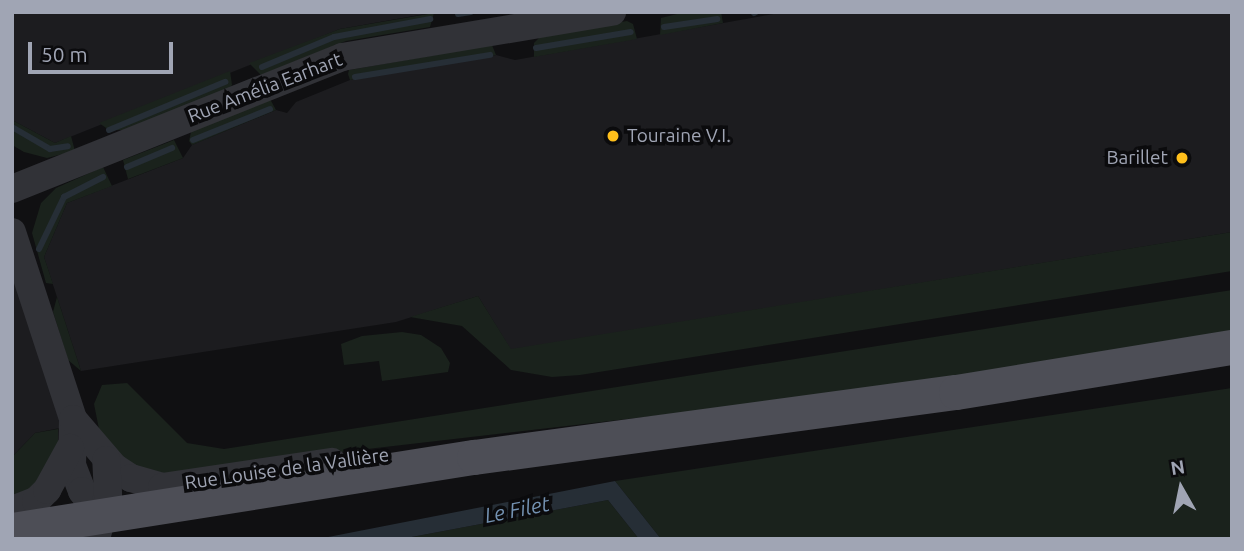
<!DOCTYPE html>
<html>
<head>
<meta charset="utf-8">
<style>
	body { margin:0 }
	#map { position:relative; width:1244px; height:551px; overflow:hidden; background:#101012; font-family:Ubuntu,sans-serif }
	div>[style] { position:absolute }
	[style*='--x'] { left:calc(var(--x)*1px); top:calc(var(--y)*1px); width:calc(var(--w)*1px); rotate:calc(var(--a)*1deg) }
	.built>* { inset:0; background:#1c1c1f }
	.green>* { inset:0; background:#1a221c }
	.water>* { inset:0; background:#262e36 }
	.stream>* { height:6px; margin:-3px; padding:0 3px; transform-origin:3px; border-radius:3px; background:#262e36 }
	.minor>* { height:28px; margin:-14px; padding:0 14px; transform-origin:14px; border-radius:14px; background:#313237 }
	.major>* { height:35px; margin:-17.5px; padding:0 17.5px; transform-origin:17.5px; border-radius:17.5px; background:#4d4e56 }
	.dots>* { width:19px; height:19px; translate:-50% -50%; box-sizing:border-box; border:4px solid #0b0b0d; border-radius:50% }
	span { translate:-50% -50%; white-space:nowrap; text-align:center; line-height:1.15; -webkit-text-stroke:7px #0b0b0d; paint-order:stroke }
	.street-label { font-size:19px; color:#a0a5b4 }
	.poi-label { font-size:19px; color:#a0a5b4 }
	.left { translate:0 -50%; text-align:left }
	.right { translate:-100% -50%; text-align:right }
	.water-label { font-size:21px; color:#7492b2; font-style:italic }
	.frame { position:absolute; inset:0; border:14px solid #a0a5b4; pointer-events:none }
	.north { position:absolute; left:1146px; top:453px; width:70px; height:70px; -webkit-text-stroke:5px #0b0b0d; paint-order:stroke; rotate:351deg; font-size:19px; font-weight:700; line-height:28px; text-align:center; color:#a0a5b4 }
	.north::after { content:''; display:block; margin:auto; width:24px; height:32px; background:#a0a5b4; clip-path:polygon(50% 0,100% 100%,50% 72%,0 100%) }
	.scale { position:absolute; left:28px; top:42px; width:145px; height:32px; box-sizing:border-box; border:4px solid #a0a5b4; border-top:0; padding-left:9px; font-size:21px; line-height:24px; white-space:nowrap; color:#a0a5b4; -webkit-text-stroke:5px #0b0b0d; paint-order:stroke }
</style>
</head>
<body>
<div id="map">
	<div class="built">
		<div style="clip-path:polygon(12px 12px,436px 12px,340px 29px,55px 143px,12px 120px)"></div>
		<div style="clip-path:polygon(785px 12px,1232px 12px,1232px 232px,511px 350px,478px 296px,396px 322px,81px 371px,44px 257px,67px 203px,183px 158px,192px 145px,276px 110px,287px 113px,296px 102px,350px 80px,496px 55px,515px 60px)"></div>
		<div style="clip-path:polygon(12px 268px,65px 427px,35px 433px,12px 457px)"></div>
	</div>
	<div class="green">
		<div style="clip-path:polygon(685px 12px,721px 12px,723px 23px,660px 35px,661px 18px)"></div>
		<div style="clip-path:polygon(434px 13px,430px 27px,346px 41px,261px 75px,249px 63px,340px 29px)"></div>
		<div style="clip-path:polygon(627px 21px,633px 24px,637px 39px,534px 57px,534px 43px,541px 36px)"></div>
		<div style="clip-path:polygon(492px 45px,496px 55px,350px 80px,348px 74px,349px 70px)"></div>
		<div style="clip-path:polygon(230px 71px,232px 85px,228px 90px,125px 130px,109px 130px,99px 123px)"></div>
		<div style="clip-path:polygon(270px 99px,276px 110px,192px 145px,189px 141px,192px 128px)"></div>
		<div style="clip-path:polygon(12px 120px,55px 143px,71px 136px,75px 151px,47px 158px,24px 152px,12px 145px)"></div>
		<div style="clip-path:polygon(174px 140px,183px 158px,128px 179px,123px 160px)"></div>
		<div style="clip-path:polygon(103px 167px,112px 186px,67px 203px,44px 257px,53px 284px,46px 283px,32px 233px,41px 203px,56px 188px)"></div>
		<div style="clip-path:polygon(1232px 232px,1232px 271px,580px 375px,552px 377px,511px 370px,462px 326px,410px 317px,478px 296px,511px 349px)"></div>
		<div style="clip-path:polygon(1232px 290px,1232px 332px,845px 394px,333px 453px,165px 478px,120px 459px,99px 429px,94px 404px,102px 385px,127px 383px,187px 443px,224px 449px)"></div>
		<div style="clip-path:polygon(57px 297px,81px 371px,68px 360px,53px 312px)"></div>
		<div style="clip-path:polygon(402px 332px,421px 335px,441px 348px,450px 363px,448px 372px,382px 381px,379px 361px,344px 365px,341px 344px,362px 336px)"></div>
		<div style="clip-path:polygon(1232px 388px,1232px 537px,661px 539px,615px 481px)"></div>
		<div style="clip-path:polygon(58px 429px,58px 448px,47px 478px,12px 504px,12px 457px,35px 433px)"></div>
		<div style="clip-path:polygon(608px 500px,639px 539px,401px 539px)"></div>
	</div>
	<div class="water">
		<div style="clip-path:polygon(615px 481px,661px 539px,639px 539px,608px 500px,401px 539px,318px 539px)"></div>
	</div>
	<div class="stream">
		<div style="--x:754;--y:13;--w:2;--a:-27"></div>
		<div style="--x:458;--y:14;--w:13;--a:-9"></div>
		<div style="--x:664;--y:27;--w:54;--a:-8.6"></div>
		<div style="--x:536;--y:48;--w:96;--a:-9.6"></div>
		<div style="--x:262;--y:67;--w:78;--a:-22.6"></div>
		<div style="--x:334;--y:37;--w:98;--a:-10.6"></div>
		<div style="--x:355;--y:77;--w:137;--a:-9.3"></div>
		<div style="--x:12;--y:127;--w:44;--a:30.1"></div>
		<div style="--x:50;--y:149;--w:18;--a:-9"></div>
		<div style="--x:109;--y:130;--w:126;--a:-22.5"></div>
		<div style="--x:193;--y:140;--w:83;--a:-21.9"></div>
		<div style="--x:127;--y:167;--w:49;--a:-22.9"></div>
		<div style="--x:39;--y:249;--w:58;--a:-64.3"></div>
		<div style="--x:64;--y:197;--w:44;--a:-27.1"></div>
	</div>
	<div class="minor">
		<div style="--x:12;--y:189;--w:355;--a:-21.8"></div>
		<div style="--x:342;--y:57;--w:274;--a:-9.5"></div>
		<div style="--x:12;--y:232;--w:197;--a:71.9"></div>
		<div style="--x:73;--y:419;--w:46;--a:91.2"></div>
		<div style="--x:72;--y:465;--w:28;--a:69"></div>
		<div style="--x:82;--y:491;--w:31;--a:53"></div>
		<div style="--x:73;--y:419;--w:63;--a:49.5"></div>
		<div style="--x:114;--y:467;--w:20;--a:33"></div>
		<div style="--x:131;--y:478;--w:32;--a:16"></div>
		<div style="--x:162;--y:487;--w:172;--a:-8.4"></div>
		<div style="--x:12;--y:510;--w:26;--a:-21"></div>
		<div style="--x:36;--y:501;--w:16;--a:-45"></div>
		<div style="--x:47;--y:490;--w:48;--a:-61.3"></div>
		<div style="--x:96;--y:539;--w:47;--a:-75.1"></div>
		<div style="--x:108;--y:494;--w:34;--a:-93"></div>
	</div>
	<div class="major">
		<div style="--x:12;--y:530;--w:468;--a:-9"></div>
		<div style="--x:474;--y:457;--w:486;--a:-7.7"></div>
		<div style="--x:956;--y:392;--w:280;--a:-9.3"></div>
	</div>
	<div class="dots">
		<div style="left:613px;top:136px;background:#ffbf1b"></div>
		<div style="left:1182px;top:158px;background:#ffbf1b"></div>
	</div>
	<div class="street-label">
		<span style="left:265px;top:88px;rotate:-21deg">Rue Amélia Earhart</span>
		<span style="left:287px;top:469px;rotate:-8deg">Rue Louise de la Vallière</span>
	</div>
	<div class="poi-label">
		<span class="left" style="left:627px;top:136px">Touraine V.I.</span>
		<span class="right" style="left:1168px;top:158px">Barillet</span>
	</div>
	<div class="water-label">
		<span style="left:517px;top:509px;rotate:-11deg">Le Filet</span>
	</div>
	<div class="frame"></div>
	<div class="north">N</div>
	<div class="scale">50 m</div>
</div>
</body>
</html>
